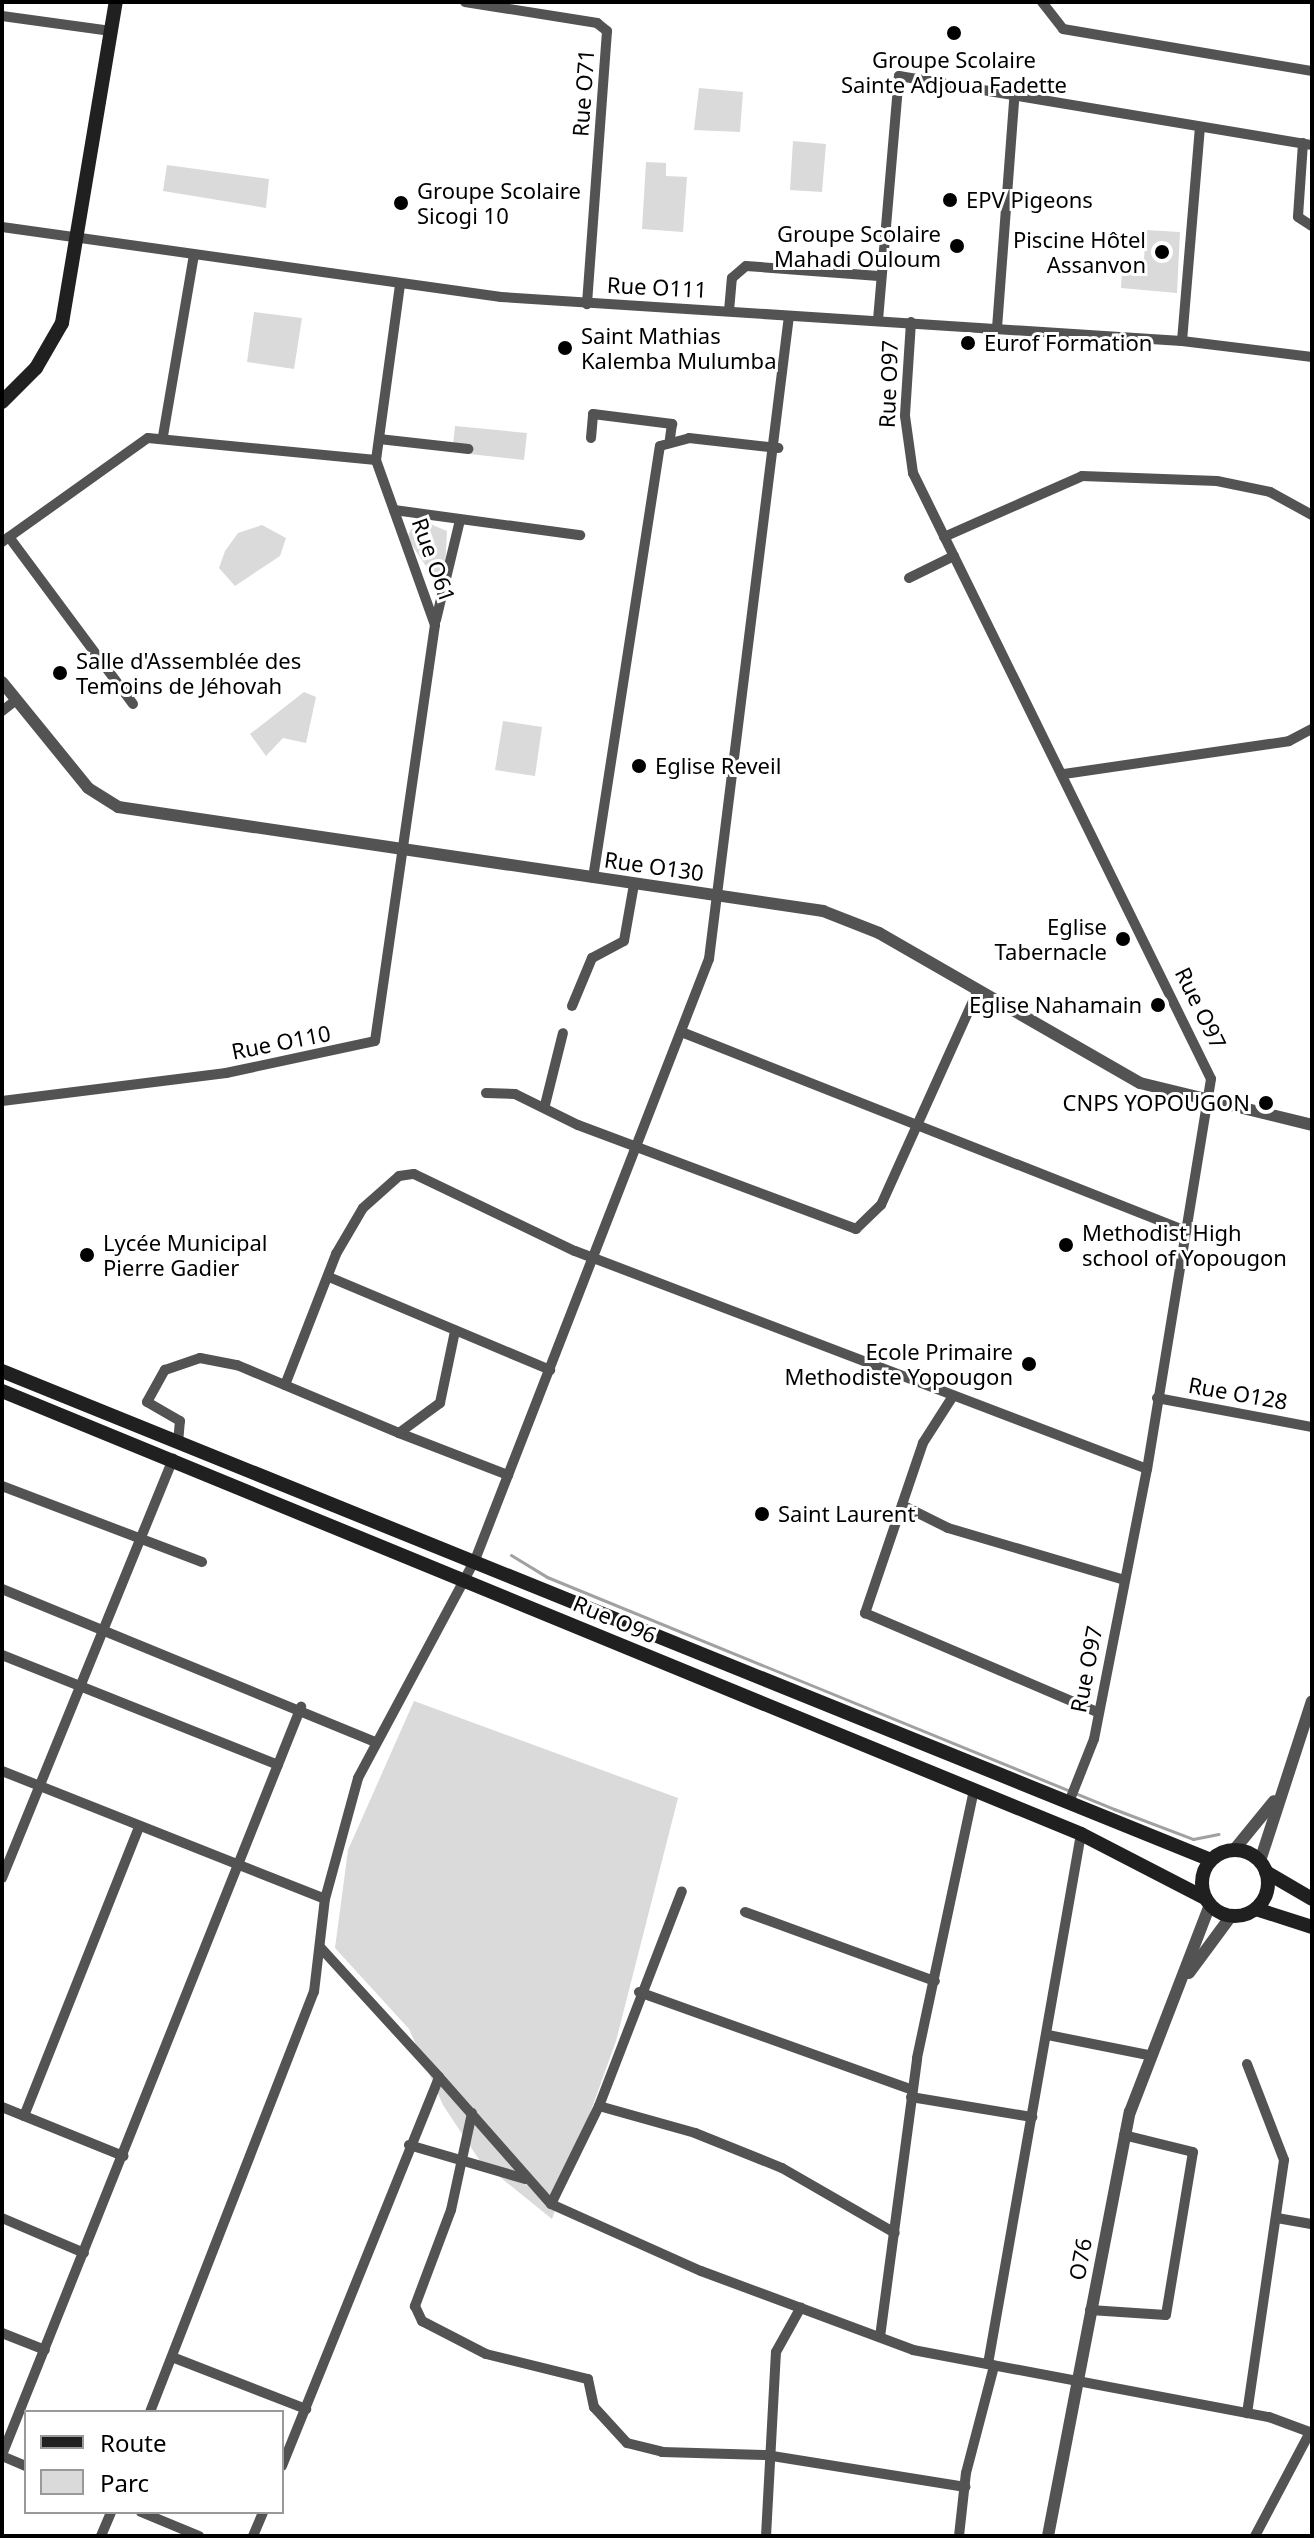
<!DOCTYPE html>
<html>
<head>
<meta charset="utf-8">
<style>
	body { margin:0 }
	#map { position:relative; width:1314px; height:2538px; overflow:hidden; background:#fff; font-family:"Noto Sans",sans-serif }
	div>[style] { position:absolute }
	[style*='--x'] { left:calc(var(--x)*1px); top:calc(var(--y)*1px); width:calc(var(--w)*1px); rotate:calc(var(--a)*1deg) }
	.green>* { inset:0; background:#dadada }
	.stream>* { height:3px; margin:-1.5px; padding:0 1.5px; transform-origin:1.5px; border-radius:1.5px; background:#a1a1a1 }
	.minor>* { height:10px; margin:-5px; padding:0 5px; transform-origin:5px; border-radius:5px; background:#535353 }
	.tertiary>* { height:12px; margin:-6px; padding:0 6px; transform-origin:6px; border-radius:6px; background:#535353 }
	.secondary>* { height:14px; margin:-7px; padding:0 7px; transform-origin:7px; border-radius:7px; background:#202020 }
	.secondary>.ring { margin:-7px; padding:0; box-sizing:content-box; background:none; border:14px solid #202020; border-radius:50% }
	.dots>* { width:22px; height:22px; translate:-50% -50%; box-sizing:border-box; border:4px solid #fff; border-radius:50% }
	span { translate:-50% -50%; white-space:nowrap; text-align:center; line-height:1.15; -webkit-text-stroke:6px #fff; paint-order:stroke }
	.poi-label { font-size:22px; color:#000 }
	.left { translate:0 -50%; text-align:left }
	.right { translate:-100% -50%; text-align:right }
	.street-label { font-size:22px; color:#000 }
	.frame { position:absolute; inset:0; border:4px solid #000; pointer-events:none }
	.legend { position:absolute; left:24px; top:2410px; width:260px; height:104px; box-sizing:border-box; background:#fff; border:2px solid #999; margin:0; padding:10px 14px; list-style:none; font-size:24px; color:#000 }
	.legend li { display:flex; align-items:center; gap:16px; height:40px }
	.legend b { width:40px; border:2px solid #999 }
</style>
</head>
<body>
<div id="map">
	<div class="green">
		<div style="clip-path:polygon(699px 88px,743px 92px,740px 132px,694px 130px)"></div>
		<div style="clip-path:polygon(793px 141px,826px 144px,822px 192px,790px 190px)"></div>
		<div style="clip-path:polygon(646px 162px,666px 163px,666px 176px,687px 177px,683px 232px,642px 229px)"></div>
		<div style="clip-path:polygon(167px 165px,269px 179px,266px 208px,163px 191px)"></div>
		<div style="clip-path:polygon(1146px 230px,1180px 232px,1177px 293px,1121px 288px,1122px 272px,1143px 273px)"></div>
		<div style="clip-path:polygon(254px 312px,302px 318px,294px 369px,247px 362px)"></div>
		<div style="clip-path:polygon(455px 426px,527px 433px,524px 460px,470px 454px,470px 446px,453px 445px)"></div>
		<div style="clip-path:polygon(416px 518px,447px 531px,445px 569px,432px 575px,407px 538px)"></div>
		<div style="clip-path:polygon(262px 525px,286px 538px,280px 556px,235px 586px,219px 568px,225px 551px,238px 533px)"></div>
		<div style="clip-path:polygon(304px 692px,316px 697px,306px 743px,283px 738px,266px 756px,250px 734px)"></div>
		<div style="clip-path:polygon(503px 721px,542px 727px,535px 776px,495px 770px)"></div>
		<div style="clip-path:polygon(414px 1701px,678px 1798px,616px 2041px,552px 2219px,480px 2161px,443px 2105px,409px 2029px,335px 1948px,348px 1850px)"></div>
	</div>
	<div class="stream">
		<div style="--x:511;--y:1555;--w:42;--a:31.4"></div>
		<div style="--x:547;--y:1577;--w:613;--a:22.25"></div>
		<div style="--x:1114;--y:1809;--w:85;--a:20.8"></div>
		<div style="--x:1193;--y:1839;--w:26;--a:-11"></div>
	</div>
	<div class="minor">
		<div style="--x:465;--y:2;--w:134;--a:9"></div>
		<div style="--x:597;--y:23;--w:13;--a:39"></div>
		<div style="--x:607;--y:31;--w:274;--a:94.2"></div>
		<div style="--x:1042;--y:2;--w:34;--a:52"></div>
		<div style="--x:1063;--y:29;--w:253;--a:9.6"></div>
		<div style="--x:2;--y:16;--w:110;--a:7.8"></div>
		<div style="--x:1303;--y:143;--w:74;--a:93.9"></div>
		<div style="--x:1298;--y:217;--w:17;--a:33"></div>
		<div style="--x:2;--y:227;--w:504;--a:7.99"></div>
		<div style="--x:501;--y:297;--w:682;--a:3.7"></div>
		<div style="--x:1182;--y:341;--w:131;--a:7"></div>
		<div style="--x:729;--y:311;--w:33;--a:-85"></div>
		<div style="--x:732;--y:278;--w:18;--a:-41"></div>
		<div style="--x:746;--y:266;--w:133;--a:4.3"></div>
		<div style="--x:878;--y:320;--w:245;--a:-85.1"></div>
		<div style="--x:899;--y:76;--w:419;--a:9.5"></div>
		<div style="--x:911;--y:322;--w:94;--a:93.7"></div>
		<div style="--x:905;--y:416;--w:58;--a:82"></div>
		<div style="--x:913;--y:473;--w:675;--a:63.81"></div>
		<div style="--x:1211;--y:1079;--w:395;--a:99.3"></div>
		<div style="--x:1147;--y:1469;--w:275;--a:101.1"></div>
		<div style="--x:1094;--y:1739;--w:68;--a:111.6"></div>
		<div style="--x:997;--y:328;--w:229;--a:-85.7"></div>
		<div style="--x:1182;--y:341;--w:214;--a:-85.2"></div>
		<div style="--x:163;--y:436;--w:184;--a:-80.3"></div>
		<div style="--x:591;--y:438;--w:24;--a:-85"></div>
		<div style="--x:593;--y:414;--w:80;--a:7.2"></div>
		<div style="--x:672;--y:424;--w:15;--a:98"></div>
		<div style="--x:379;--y:439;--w:90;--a:6.4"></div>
		<div style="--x:394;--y:510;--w:188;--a:7.7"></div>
		<div style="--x:9;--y:537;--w:208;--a:53.4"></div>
		<div style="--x:944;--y:537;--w:151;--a:-23.8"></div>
		<div style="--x:1082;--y:476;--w:135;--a:2.1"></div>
		<div style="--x:1217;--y:481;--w:54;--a:11.7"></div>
		<div style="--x:1270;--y:492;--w:48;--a:28.7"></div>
		<div style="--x:2;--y:542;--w:179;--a:-35.5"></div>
		<div style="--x:148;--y:438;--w:229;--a:5.5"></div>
		<div style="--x:909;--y:578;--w:50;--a:-26.1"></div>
		<div style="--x:436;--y:620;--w:103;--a:-76.5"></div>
		<div style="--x:2;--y:711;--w:16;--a:-38"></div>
		<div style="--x:1064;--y:774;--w:227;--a:-8.3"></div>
		<div style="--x:1289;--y:741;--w:26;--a:-28"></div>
		<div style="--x:593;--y:878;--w:437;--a:-81.2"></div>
		<div style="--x:660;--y:446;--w:30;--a:-15"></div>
		<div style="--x:689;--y:438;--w:90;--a:6.4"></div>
		<div style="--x:572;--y:1006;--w:52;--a:-67.4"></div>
		<div style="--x:592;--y:958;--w:36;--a:-28"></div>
		<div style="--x:624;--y:941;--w:58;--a:-80"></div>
		<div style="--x:684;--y:1033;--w:540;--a:21.53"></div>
		<div style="--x:486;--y:1093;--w:29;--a:2"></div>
		<div style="--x:515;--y:1094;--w:70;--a:26.2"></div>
		<div style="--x:578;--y:1125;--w:297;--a:20.5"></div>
		<div style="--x:856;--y:1229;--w:35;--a:-44"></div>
		<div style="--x:881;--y:1205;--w:236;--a:-65.7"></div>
		<div style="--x:2;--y:1101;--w:226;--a:-7.1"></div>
		<div style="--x:226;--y:1073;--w:152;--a:-12.1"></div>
		<div style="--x:375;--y:1041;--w:420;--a:-81.8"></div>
		<div style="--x:435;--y:625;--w:175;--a:-109.7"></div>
		<div style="--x:376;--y:460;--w:178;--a:-82.2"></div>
		<div style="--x:545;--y:1105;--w:74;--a:-76"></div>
		<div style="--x:329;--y:1277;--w:240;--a:22.8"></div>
		<div style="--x:285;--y:1385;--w:141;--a:-68.7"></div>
		<div style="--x:336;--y:1254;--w:53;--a:-59.6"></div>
		<div style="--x:363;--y:1208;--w:48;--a:-41.6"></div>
		<div style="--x:399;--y:1176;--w:15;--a:-8"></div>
		<div style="--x:414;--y:1174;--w:178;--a:25.6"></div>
		<div style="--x:575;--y:1251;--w:612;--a:20.86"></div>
		<div style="--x:953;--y:1396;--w:56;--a:122.6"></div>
		<div style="--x:923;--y:1443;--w:180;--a:108.8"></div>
		<div style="--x:865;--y:1613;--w:252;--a:23.1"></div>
		<div style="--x:1157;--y:1398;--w:158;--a:10.6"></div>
		<div style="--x:399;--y:1433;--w:117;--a:21.1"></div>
		<div style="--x:178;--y:1443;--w:22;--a:-85"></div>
		<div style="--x:180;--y:1421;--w:38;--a:-150"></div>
		<div style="--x:147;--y:1402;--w:37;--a:-61"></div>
		<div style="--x:165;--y:1370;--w:37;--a:-19"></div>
		<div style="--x:200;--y:1358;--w:38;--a:11"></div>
		<div style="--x:237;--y:1365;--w:176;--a:22.8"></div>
		<div style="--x:399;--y:1433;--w:51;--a:-36.2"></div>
		<div style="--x:440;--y:1403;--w:74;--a:-78.2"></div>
		<div style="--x:2;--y:1486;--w:214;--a:20.8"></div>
		<div style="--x:902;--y:1505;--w:51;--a:26.6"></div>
		<div style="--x:948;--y:1528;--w:184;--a:16.4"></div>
		<div style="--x:2;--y:1589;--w:401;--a:22.3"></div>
		<div style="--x:2;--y:1655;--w:297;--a:21.7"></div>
		<div style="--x:2;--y:1771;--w:347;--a:21.6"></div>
		<div style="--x:2;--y:1878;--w:453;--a:-67.8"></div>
		<div style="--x:745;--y:1912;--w:202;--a:20"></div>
		<div style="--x:639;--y:1992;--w:290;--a:19.7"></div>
		<div style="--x:1048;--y:2035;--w:102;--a:11.3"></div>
		<div style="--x:1247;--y:2064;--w:103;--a:68.9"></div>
		<div style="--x:1284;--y:2160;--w:256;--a:98.3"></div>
		<div style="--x:439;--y:2077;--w:169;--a:48.6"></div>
		<div style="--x:551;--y:2204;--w:164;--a:24.1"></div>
		<div style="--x:701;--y:2271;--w:226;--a:20.4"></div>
		<div style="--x:913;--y:2350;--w:362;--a:10.7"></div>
		<div style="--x:1269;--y:2417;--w:46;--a:20.4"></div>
		<div style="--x:911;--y:2097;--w:123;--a:9.4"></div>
		<div style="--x:599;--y:2106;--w:100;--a:15.7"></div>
		<div style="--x:695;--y:2133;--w:94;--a:21.9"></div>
		<div style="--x:782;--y:2168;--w:130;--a:29.9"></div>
		<div style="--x:2;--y:2107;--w:131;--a:22"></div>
		<div style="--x:472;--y:2113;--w:99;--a:102.2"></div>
		<div style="--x:451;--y:2210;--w:103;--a:110.6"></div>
		<div style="--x:415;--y:2306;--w:17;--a:65"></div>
		<div style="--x:422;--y:2321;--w:72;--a:27.3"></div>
		<div style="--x:486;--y:2354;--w:105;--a:13.8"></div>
		<div style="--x:588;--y:2379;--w:29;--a:78"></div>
		<div style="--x:594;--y:2407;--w:49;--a:47.5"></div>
		<div style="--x:627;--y:2443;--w:36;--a:14"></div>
		<div style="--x:662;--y:2452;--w:104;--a:1.7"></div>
		<div style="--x:766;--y:2455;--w:202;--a:9.1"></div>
		<div style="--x:24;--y:2116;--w:311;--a:-68.3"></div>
		<div style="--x:409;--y:2145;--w:121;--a:16.3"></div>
		<div style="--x:551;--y:2204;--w:109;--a:-63.9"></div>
		<div style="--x:599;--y:2106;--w:230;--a:-68.9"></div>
		<div style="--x:2;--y:2218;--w:89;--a:23.1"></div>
		<div style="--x:1277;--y:2218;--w:36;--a:10"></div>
		<div style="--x:1090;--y:2310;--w:76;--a:3.8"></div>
		<div style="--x:1166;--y:2315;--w:165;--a:-80.6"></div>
		<div style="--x:1193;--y:2152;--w:71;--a:-166.2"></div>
		<div style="--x:2;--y:2333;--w:46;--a:21.6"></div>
		<div style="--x:880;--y:2337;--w:281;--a:-82.4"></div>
		<div style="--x:917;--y:2058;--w:274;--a:-78"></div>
		<div style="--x:172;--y:2357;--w:144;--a:21.2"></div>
		<div style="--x:988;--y:2364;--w:538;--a:-80.05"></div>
		<div style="--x:150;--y:2412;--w:451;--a:-68.7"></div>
		<div style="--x:314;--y:1992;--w:94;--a:-83.3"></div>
		<div style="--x:325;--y:1899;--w:125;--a:-74.7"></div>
		<div style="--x:358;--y:1778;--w:247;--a:-61.8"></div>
		<div style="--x:475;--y:1560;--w:645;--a:-68.73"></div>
		<div style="--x:709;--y:959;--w:648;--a:-82.91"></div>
		<div style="--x:2;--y:2455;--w:806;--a:-68.21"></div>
		<div style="--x:2;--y:2456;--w:26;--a:23"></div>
		<div style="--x:282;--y:2466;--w:419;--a:-68"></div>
		<div style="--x:439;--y:2077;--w:175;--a:-132.5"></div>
		<div style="--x:141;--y:2512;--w:63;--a:22.5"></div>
		<div style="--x:101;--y:2536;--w:26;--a:-67"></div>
		<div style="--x:253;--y:2536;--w:26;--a:-67"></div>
		<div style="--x:766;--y:2536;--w:184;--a:-86.9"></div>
		<div style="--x:776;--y:2352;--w:51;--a:-60.9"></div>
		<div style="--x:959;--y:2536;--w:63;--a:-83.7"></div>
		<div style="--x:966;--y:2473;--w:111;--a:-75.3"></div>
		<div style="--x:1255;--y:2536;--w:118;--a:-62.1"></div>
	</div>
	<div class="tertiary">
		<div style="--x:2;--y:682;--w:136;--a:50.9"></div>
		<div style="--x:88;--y:788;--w:36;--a:32"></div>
		<div style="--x:118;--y:807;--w:713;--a:8.39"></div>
		<div style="--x:823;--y:911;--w:60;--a:21.4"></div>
		<div style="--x:879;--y:933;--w:301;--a:29.9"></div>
		<div style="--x:1140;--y:1083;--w:177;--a:13.7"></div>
		<div style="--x:1234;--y:1850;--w:63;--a:-50.8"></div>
		<div style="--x:1260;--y:1861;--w:168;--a:-72"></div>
		<div style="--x:1189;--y:1973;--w:71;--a:-53.6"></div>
		<div style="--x:1048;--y:2536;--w:432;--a:-79.1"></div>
		<div style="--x:1130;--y:2112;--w:222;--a:-68.9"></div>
	</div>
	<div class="secondary">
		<div style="--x:2;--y:402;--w:48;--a:-45"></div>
		<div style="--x:36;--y:368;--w:52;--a:-60"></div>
		<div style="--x:62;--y:323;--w:326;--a:-80.5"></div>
		<div style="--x:2;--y:1371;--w:1304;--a:22.02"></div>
		<div style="--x:2;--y:1391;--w:1166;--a:22.32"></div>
		<div style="--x:1081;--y:1834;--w:140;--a:27.3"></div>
		<div class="ring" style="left:1202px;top:1850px;width:52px;height:52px"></div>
		<div style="--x:1266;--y:1872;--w:53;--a:30.4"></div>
		<div style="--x:1256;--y:1909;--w:59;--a:17.8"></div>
	</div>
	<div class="dots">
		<div style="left:954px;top:33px;background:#000"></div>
		<div style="left:950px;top:200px;background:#000"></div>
		<div style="left:401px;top:203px;background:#000"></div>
		<div style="left:957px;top:246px;background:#000"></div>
		<div style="left:1162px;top:252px;background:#000"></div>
		<div style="left:968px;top:343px;background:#000"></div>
		<div style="left:565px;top:348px;background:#000"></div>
		<div style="left:60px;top:673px;background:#000"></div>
		<div style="left:639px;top:766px;background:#000"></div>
		<div style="left:1123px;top:939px;background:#000"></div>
		<div style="left:1158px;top:1005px;background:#000"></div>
		<div style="left:1266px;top:1103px;background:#000"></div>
		<div style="left:1066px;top:1245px;background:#000"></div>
		<div style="left:87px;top:1255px;background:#000"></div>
		<div style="left:1029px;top:1364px;background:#000"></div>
		<div style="left:762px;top:1514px;background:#000"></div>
	</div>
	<div class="poi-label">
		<span style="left:954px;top:72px">Groupe Scolaire<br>Sainte Adjoua Fadette</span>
		<span class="left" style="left:417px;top:203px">Groupe Scolaire<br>Sicogi 10</span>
		<span class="left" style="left:966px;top:200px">EPV Pigeons</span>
		<span class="right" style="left:941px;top:246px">Groupe Scolaire<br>Mahadi Ouloum</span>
		<span class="right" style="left:1146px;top:252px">Piscine Hôtel<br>Assanvon</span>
		<span class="left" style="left:581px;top:348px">Saint Mathias<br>Kalemba Mulumba</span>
		<span class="left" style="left:984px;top:343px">Eurof Formation</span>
		<span class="left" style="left:76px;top:673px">Salle d'Assemblée des<br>Temoins de Jéhovah</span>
		<span class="left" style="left:655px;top:766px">Eglise Reveil</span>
		<span class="right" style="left:1107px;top:939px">Eglise<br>Tabernacle</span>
		<span class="right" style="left:1142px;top:1005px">Eglise Nahamain</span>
		<span class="right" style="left:1250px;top:1103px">CNPS YOPOUGON</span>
		<span class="left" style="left:1082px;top:1245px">Methodist High<br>school of Yopougon</span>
		<span class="left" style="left:103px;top:1255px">Lycée Municipal<br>Pierre Gadier</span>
		<span class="right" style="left:1013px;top:1364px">Ecole Primaire<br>Methodiste Yopougon</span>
		<span class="left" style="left:778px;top:1514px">Saint Laurent</span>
	</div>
	<div class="street-label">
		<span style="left:583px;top:93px;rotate:-86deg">Rue O71</span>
		<span style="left:657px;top:287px;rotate:3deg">Rue O111</span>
		<span style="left:888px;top:384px;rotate:-88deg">Rue O97</span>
		<span style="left:434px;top:560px;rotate:70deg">Rue O61</span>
		<span style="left:654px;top:866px;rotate:8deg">Rue O130</span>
		<span style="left:1201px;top:1008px;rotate:64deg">Rue O97</span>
		<span style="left:281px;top:1042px;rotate:-11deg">Rue O110</span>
		<span style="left:1238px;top:1393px;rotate:10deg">Rue O128</span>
		<span style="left:615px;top:1619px;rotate:23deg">Rue O96</span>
		<span style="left:1086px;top:1669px;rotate:-79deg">Rue O97</span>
		<span style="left:1080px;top:2259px;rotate:-79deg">O76</span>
	</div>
	<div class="frame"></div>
	<ul class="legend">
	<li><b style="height:10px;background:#202020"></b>Route</li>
	<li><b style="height:22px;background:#dadada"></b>Parc</li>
	</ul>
</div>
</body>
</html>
